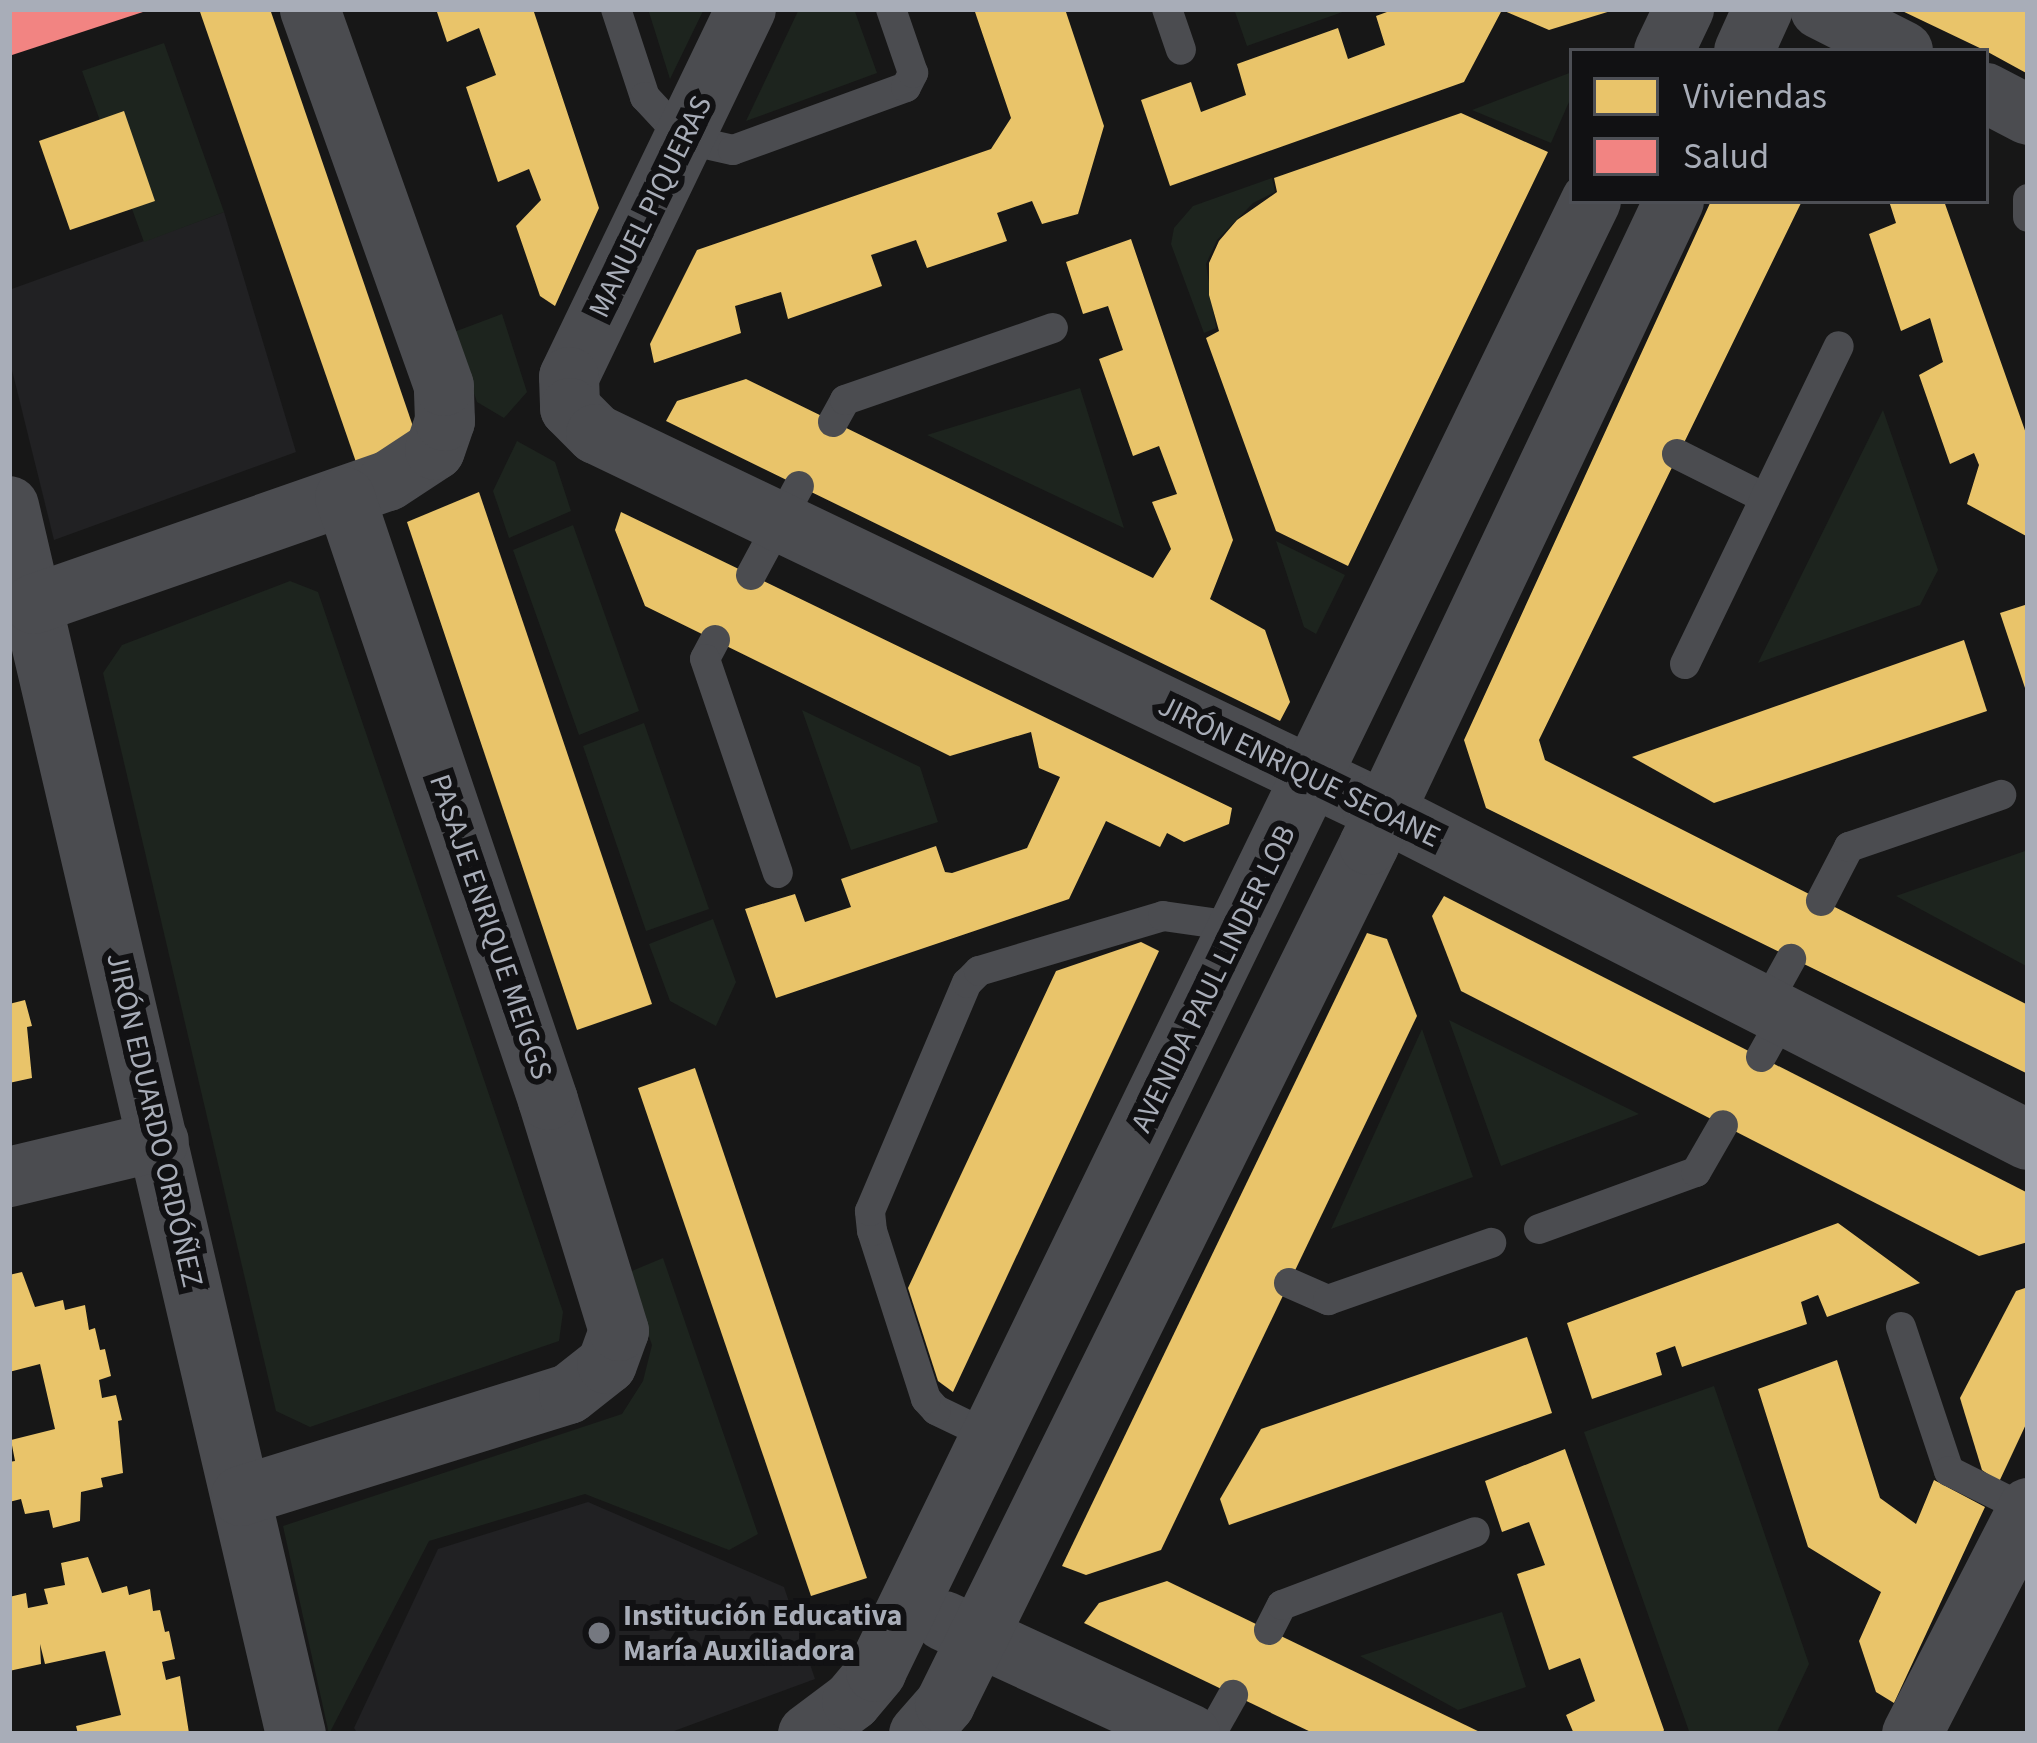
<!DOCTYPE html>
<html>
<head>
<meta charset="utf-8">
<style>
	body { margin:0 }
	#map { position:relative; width:2037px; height:1743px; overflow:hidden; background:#171717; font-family:"Source Sans 3",sans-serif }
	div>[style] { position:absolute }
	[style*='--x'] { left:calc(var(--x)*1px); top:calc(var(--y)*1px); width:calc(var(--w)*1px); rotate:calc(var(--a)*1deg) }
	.built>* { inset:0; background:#212123 }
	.green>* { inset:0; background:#1d241e }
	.homes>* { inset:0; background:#e9c46a }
	.health>* { inset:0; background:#f28482 }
	.service>* { height:30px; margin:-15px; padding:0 15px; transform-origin:15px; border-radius:15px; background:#4b4c50 }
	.minor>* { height:60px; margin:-30px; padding:0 30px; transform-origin:30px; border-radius:30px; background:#4b4c50 }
	.dots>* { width:33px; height:33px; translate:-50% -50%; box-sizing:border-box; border:6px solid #111113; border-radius:50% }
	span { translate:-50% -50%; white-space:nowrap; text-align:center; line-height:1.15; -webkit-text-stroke:12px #111113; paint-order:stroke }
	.street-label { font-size:30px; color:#a8adb8 }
	.poi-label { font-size:30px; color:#a8adb8; font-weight:700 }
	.left { translate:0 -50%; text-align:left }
	.frame { position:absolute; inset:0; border:12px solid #a8adb8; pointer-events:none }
	.legend { position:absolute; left:1569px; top:48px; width:420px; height:156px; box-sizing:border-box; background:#111113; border:3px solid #4d4f55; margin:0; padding:15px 21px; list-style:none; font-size:36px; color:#a8adb8 }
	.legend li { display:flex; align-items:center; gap:24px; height:60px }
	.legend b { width:60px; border:3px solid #4d4f55 }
</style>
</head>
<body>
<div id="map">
	<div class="built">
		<div style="clip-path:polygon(224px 212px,296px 452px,54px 540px,9px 358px,9px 290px)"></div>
		<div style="clip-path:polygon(588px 1502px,784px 1587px,815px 1679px,666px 1734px,358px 1734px,354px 1728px,438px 1549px)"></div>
	</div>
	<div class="green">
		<div style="clip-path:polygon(648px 9px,704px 9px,670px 79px)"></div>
		<div style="clip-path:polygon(799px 9px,854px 9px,877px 73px,746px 121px)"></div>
		<div style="clip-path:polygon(1234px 9px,1351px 9px,1247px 46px)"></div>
		<div style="clip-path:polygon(164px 43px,224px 212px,144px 242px,82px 71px)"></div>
		<div style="clip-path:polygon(1572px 72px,1572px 95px,1551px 143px,1472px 110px)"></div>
		<div style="clip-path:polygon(1272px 178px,1275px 192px,1253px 203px,1217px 240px,1206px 264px,1216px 328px,1204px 333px,1171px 244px,1174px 228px,1193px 206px)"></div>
		<div style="clip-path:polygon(502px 314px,527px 392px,504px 418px,477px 402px,454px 332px)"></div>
		<div style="clip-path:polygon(1080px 388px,1124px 528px,927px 435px)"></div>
		<div style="clip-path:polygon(1883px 410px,1938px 570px,1920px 605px,1758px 663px)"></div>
		<div style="clip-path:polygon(517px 441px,555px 462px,571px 511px,509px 538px,493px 491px)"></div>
		<div style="clip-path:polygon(573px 525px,639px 711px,579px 735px,513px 550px)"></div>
		<div style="clip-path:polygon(1276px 541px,1345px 575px,1316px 634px,1304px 627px)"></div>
		<div style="clip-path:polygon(290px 581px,318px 592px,563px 1312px,559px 1341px,310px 1427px,276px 1411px,103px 673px,122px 645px)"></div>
		<div style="clip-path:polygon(802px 710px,920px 767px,938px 822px,851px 850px)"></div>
		<div style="clip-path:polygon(644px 723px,709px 909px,646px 931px,583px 746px)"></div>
		<div style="clip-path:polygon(2028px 850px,2028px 967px,1896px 896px)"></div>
		<div style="clip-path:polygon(713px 919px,736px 982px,716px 1026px,670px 1001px,649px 944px)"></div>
		<div style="clip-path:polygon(1449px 1020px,1639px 1114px,1501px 1166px)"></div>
		<div style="clip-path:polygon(1422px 1029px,1473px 1177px,1331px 1229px)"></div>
		<div style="clip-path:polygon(663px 1258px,758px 1534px,729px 1550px,585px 1494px,429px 1541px,329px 1734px,283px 1526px,622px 1414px,643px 1381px,652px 1345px,627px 1273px)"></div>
		<div style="clip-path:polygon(1714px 1386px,1809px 1664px,1776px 1734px,1690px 1734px,1584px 1432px)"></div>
		<div style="clip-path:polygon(1502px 1612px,1526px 1687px,1458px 1710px,1360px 1656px)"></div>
	</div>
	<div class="homes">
		<div style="clip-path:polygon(199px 9px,270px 9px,419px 444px,357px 465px)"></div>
		<div style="clip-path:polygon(436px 9px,533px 9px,599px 208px,555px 306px,540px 296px,516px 226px,541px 200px,529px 169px,498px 182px,466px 87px,496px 75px,479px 28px,447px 42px)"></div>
		<div style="clip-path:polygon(974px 9px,1065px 9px,1104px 126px,1078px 214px,1042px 224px,1032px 201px,997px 213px,1007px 241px,927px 268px,916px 240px,871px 255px,882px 286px,788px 319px,781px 292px,735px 306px,741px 333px,654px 363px,650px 344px,697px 250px,991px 149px,1011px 118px)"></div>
		<div style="clip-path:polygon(1395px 9px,1614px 10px,1549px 30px,1502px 10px,1464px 82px,1170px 186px,1141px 100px,1191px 82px,1201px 112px,1246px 95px,1237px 64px,1338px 28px,1348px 59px,1385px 45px,1376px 16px)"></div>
		<div style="clip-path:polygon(1898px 9px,2028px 9px,2028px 74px,1986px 51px)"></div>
		<div style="clip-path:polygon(124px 111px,155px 201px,70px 230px,39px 141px)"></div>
		<div style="clip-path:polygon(1461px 113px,1548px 152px,1348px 566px,1276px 531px,1206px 338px,1219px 331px,1209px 295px,1209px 263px,1219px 241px,1237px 220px,1277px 192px,1274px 178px)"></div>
		<div style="clip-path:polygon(1711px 201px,1802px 201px,1539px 740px,1545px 760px,2028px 1005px,2028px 1074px,1486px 808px,1464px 740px)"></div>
		<div style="clip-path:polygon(1889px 201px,1944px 201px,2028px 439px,2028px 537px,1967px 504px,1979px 465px,1974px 453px,1950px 464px,1919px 375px,1943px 362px,1930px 318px,1901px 331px,1869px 234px,1896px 223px)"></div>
		<div style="clip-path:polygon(1131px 239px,1233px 540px,1210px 599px,1265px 630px,1290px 702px,1280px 721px,666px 421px,677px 401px,746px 379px,1153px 578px,1171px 549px,1152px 502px,1177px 494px,1159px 446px,1133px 456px,1099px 359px,1123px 350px,1108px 306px,1083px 314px,1066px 262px)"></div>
		<div style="clip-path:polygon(479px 492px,652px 1004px,577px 1030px,407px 522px)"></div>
		<div style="clip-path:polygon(621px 512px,1232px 808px,1229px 824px,1184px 842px,1167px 833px,1160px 847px,1106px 821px,1069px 899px,776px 998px,745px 909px,795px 894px,805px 922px,851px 907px,841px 879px,936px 846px,945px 872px,952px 873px,1027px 848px,1060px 777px,1039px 768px,1031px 732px,950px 756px,645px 606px,615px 530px)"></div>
		<div style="clip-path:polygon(2028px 604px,2028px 694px,2027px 694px,2000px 613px)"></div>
		<div style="clip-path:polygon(1964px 640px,1987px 711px,1714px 803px,1632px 757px)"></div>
		<div style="clip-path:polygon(1444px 896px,2028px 1193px,2028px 1242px,1979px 1256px,1461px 991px,1432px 916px)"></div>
		<div style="clip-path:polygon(1367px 933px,1387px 939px,1417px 1016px,1161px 1550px,1086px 1575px,1062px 1566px)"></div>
		<div style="clip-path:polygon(1141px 942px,1159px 951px,953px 1392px,938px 1381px,908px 1288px,1056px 971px)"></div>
		<div style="clip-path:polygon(25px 1000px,32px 1026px,27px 1027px,32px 1078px,9px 1083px,9px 1004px)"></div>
		<div style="clip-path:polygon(695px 1068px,867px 1578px,811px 1596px,638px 1088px)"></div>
		<div style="clip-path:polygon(1838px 1223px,1920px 1283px,1827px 1317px,1818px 1295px,1801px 1302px,1807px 1324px,1682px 1367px,1675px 1346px,1656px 1353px,1662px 1375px,1592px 1399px,1567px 1323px)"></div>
		<div style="clip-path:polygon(22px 1272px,35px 1307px,63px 1300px,65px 1310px,85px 1305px,89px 1330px,95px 1328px,100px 1350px,105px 1349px,111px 1376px,99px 1380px,102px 1398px,116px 1395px,122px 1420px,118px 1421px,123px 1473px,101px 1478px,103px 1487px,81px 1492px,80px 1521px,53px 1528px,49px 1510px,25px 1514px,21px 1499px,9px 1502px,9px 1462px,15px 1461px,11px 1440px,55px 1429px,40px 1364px,9px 1372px,9px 1275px)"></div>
		<div style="clip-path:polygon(2028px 1287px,2028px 1420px,1999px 1482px,1982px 1470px,1960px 1398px,2016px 1291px)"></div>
		<div style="clip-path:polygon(1527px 1337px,1552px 1413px,1229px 1525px,1220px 1499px,1261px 1429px)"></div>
		<div style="clip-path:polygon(1837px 1360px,1880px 1498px,1916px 1524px,1934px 1480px,1985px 1507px,1894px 1703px,1876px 1692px,1859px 1641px,1881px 1592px,1808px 1547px,1758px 1389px)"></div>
		<div style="clip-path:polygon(1565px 1449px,1664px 1730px,1662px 1734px,1574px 1734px,1566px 1715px,1595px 1701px,1580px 1658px,1549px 1670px,1517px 1574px,1545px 1565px,1529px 1522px,1502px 1532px,1485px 1481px)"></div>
		<div style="clip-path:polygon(88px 1557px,102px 1593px,127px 1586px,129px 1595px,150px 1589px,153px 1611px,160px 1610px,165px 1632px,169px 1631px,175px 1659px,162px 1662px,166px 1680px,180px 1676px,189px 1733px,78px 1734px,76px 1726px,121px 1715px,105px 1651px,45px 1664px,40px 1644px,41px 1664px,9px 1671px,9px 1597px,26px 1593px,28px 1608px,48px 1604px,44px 1589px,65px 1585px,61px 1563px)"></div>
		<div style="clip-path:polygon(1167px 1581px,1484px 1734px,1315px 1734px,1084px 1623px,1099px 1603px)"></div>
	</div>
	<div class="health">
		<div style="clip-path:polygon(9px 9px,149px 9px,149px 10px,9px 56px)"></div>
	</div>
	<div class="service">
		<div style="--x:616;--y:9;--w:93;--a:71.8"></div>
		<div style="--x:645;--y:97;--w:57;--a:47.1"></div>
		<div style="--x:684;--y:139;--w:50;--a:12.7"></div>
		<div style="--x:733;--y:150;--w:184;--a:-20"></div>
		<div style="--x:906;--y:87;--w:16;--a:-63"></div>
		<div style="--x:913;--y:73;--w:68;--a:-109"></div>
		<div style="--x:1167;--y:9;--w:43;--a:71.1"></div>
		<div style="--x:2028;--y:199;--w:18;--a:90"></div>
		<div style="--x:833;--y:422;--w:25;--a:-61"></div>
		<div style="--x:845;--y:400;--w:220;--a:-19.1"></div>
		<div style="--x:1677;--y:454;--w:98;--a:26.6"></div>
		<div style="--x:751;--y:575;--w:101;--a:-61.7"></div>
		<div style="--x:715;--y:640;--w:21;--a:118"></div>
		<div style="--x:705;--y:659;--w:226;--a:71.2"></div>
		<div style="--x:1685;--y:664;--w:353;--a:-64.2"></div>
		<div style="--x:1821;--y:901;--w:61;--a:-62.6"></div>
		<div style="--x:1849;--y:847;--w:161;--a:-18.9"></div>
		<div style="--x:1765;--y:1006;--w:54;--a:-61"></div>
		<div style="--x:1761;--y:1057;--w:47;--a:-60.7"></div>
		<div style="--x:1539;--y:1229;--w:167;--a:-20"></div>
		<div style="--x:1696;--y:1172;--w:54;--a:-60.1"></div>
		<div style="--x:1289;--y:1283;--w:43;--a:23.6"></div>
		<div style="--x:1328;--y:1300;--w:173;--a:-19.3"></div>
		<div style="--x:1901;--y:1327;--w:152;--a:71.6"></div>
		<div style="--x:1949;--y:1471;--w:87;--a:26.6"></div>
		<div style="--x:992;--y:1437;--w:62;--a:-154.3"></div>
		<div style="--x:936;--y:1410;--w:15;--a:-132"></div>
		<div style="--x:926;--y:1399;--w:176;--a:-107.8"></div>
		<div style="--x:872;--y:1231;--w:20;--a:-96"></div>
		<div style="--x:870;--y:1211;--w:248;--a:-67"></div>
		<div style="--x:967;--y:983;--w:17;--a:-45"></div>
		<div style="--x:979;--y:971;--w:192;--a:-16.6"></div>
		<div style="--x:1163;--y:916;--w:78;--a:8.1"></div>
		<div style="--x:1269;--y:1630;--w:28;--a:-63"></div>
		<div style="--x:1282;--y:1605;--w:206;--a:-20.7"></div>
		<div style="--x:1211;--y:1734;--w:45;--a:-60.6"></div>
	</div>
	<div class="minor">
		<div style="--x:746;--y:9;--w:408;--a:115.7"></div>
		<div style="--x:569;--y:377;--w:31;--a:88"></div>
		<div style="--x:570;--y:408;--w:37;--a:45"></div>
		<div style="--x:596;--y:434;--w:859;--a:25.58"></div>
		<div style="--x:1371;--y:805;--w:737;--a:27.02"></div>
		<div style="--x:1820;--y:9;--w:93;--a:26.8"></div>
		<div style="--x:1664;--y:51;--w:47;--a:-64.5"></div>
		<div style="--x:1744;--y:51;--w:46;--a:-65.7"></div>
		<div style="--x:1986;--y:93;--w:47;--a:27.6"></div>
		<div style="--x:9;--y:506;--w:1261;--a:76.85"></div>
		<div style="--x:34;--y:604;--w:375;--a:-19.2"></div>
		<div style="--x:388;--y:481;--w:56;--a:-33.4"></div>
		<div style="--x:435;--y:450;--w:31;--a:-71"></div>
		<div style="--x:445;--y:421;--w:35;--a:-92"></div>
		<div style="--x:444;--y:386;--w:400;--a:-109.6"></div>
		<div style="--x:9;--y:1177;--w:154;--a:-13.5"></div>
		<div style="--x:241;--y:1496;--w:343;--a:-17.3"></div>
		<div style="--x:569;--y:1394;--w:48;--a:-38.3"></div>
		<div style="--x:607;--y:1364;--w:35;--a:-70"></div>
		<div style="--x:619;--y:1331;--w:242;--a:-107.1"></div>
		<div style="--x:548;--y:1100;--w:636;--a:-108.61"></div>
		<div style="--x:944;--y:1621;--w:271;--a:24.7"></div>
		<div style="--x:808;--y:1734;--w:55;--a:-36.9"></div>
		<div style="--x:852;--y:1701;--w:38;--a:-50"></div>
		<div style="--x:876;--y:1672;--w:1636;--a:-64.08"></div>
		<div style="--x:919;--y:1734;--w:40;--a:-49"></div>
		<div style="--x:945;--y:1704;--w:958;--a:-63.73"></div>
		<div style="--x:1369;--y:845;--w:713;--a:-64.66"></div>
		<div style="--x:1912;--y:1734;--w:254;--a:-62.8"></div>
	</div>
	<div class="dots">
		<div style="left:599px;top:1633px;background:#757880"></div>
	</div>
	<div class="street-label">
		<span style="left:651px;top:207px;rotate:-64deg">MANUEL PIQUERAS</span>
		<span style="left:1299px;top:772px;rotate:26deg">JIRÓN ENRIQUE SEOANE</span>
		<span style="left:490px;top:927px;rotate:71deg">PASAJE ENRIQUE MEIGGS</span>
		<span style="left:1214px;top:979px;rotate:-64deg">AVENIDA PAUL LINDER LOB</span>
		<span style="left:154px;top:1120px;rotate:77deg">JIRÓN EDUARDO ORDÓÑEZ</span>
	</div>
	<div class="poi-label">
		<span class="left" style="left:623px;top:1633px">Institución Educativa<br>María Auxiliadora</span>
	</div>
	<div class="frame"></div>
	<ul class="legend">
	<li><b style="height:33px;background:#e9c46a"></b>Viviendas</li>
	<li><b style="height:33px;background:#f28482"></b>Salud</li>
	</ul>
</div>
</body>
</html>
